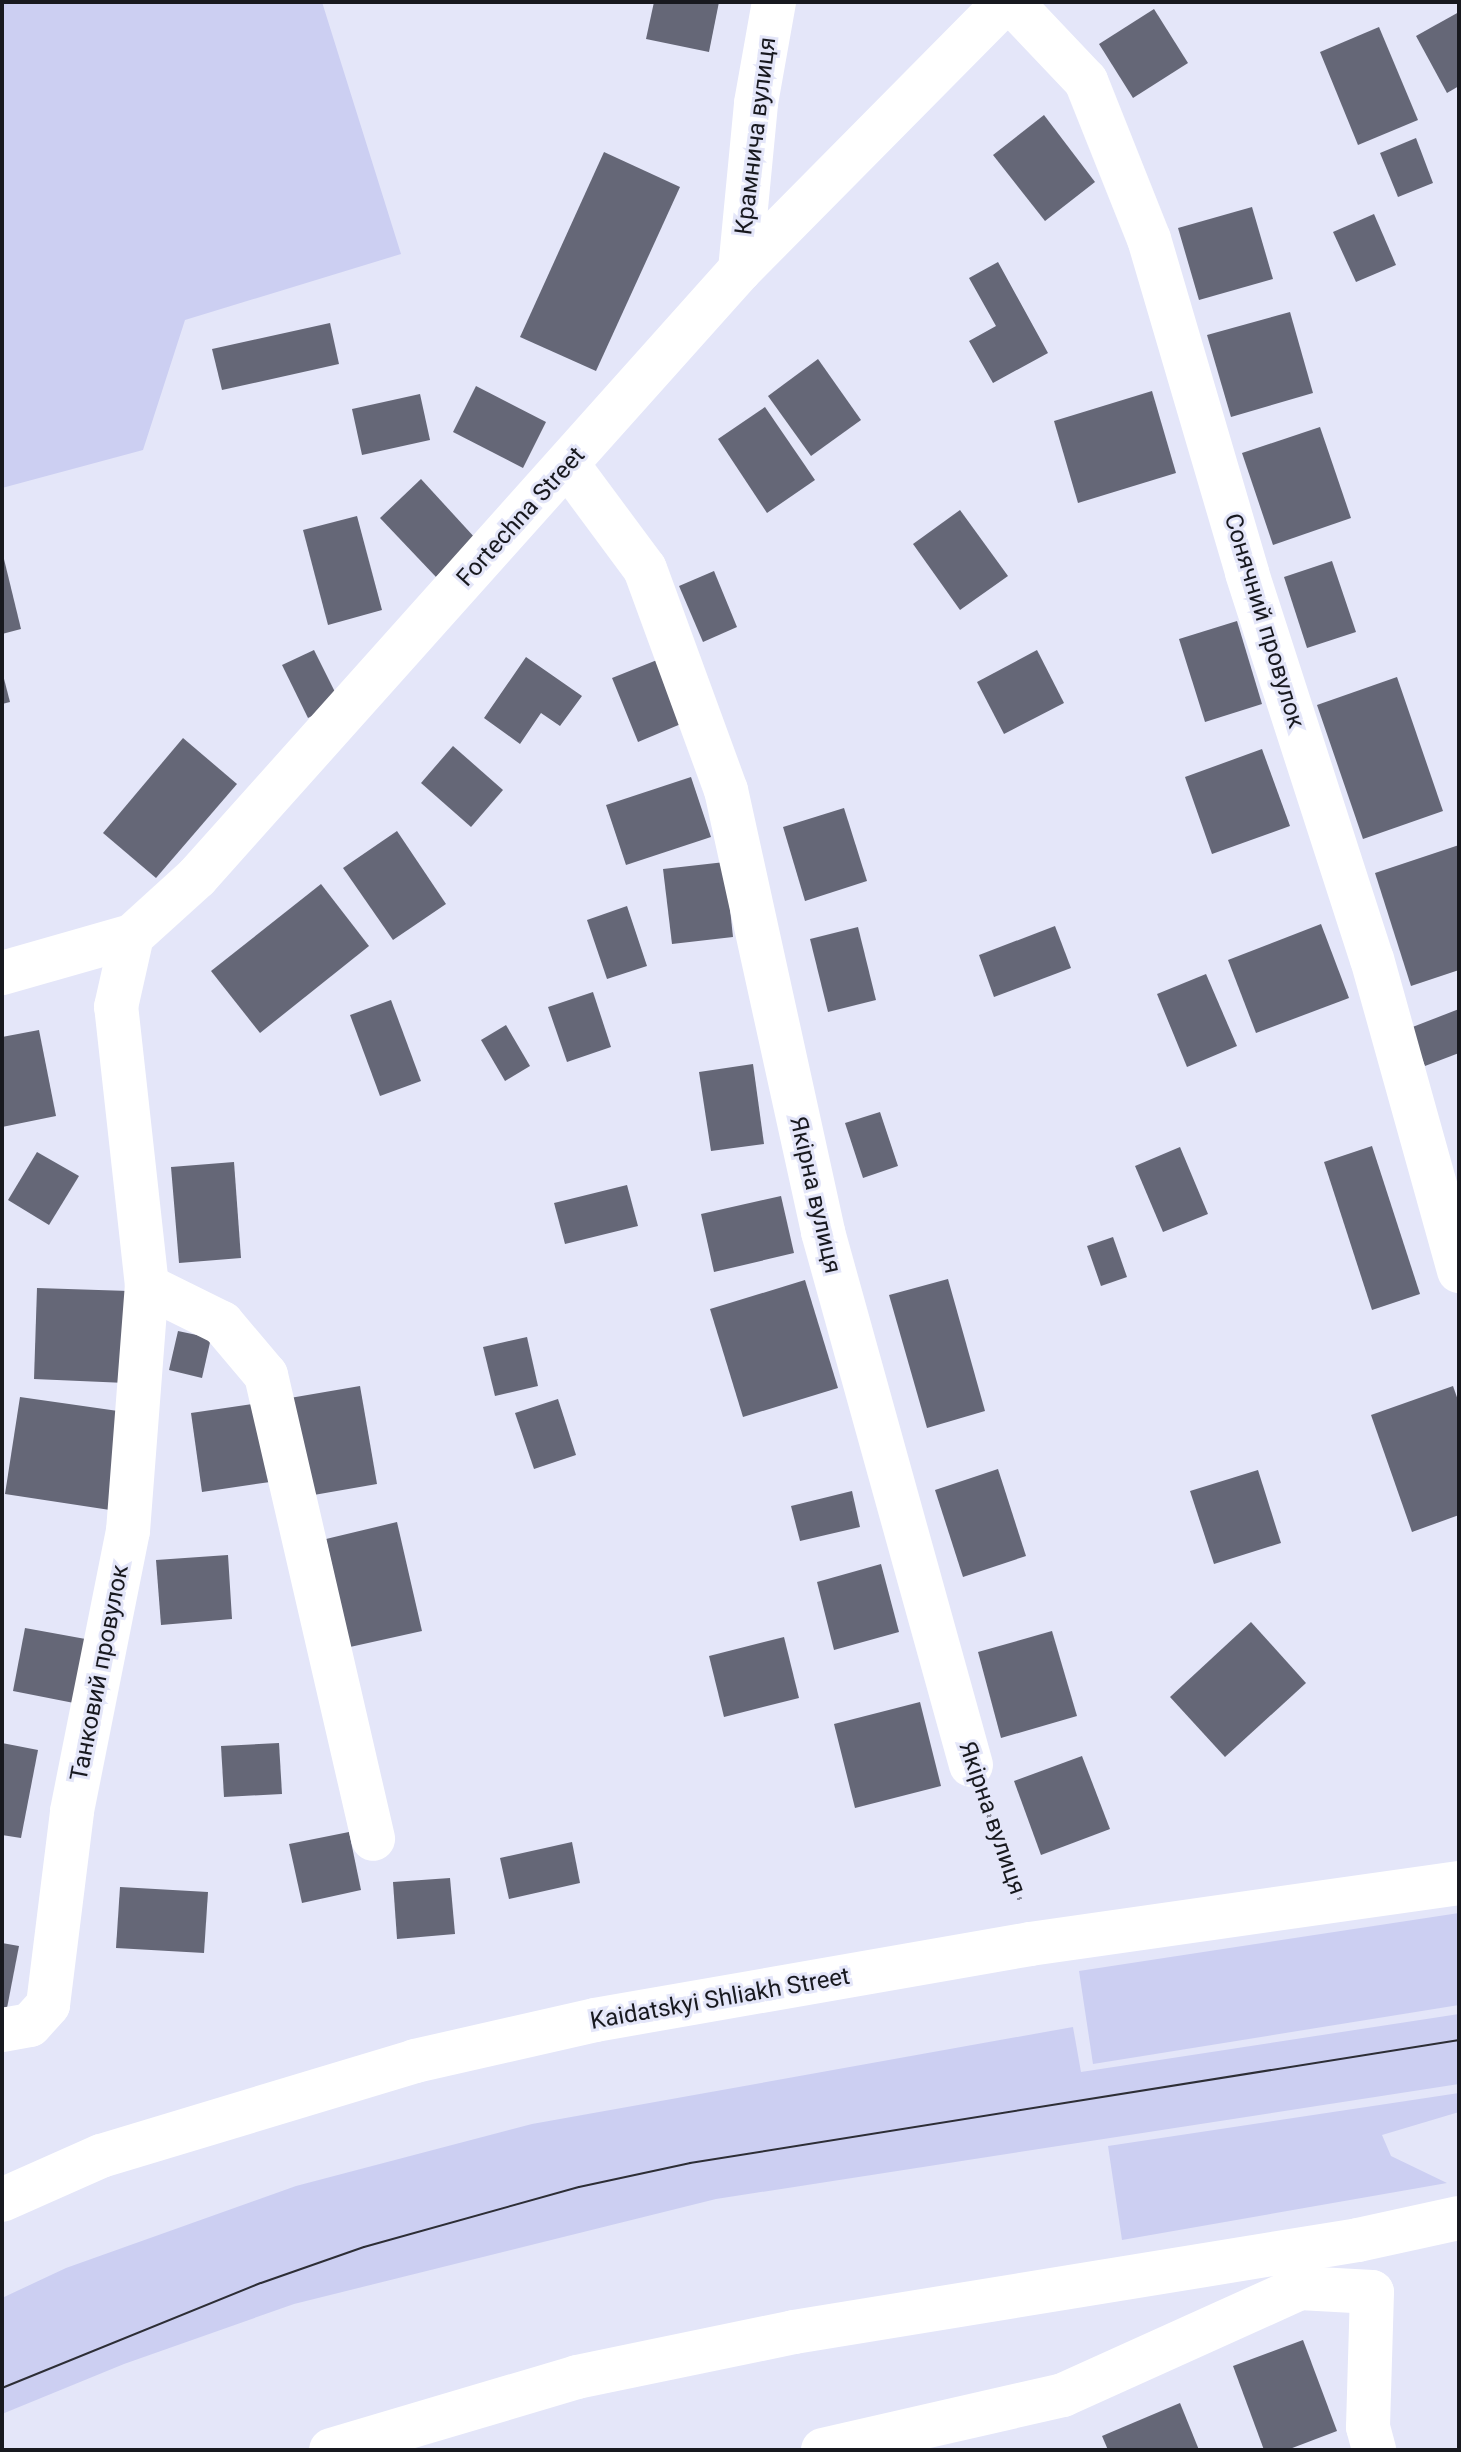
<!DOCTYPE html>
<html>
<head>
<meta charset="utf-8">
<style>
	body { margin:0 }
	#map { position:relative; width:1461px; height:2452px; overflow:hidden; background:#e4e6f9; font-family:Roboto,sans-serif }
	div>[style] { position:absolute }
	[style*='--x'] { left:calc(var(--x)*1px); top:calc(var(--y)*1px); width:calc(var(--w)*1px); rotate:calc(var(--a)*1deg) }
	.green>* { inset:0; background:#cccff2 }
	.building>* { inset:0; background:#656777 }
	.path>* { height:5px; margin-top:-2.5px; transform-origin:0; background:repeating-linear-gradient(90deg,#8b8c9a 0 2px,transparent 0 8px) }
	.minor>* { height:44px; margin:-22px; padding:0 22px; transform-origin:22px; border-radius:22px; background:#fff }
	.trunk>* { height:44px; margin:-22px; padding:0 22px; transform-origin:22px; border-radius:22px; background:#fff }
	.tram>* { height:2px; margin:-1px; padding:0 1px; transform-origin:1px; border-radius:1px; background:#2d2e36 }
	span { translate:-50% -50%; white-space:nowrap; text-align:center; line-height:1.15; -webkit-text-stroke:6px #e4e6f9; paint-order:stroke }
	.street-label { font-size:24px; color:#18191f }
	.frame { position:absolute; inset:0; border:4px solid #18191f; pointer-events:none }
</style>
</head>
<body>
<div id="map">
	<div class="green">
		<div style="clip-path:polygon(2px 2px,322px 2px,401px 254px,185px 320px,143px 450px,2px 488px)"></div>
		<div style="clip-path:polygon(1459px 1913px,1459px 2005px,1093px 2064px,1079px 1971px)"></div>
		<div style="clip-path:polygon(1459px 2014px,1459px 2084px,716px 2199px,294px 2304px,124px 2364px,2px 2414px,2px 2298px,66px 2268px,296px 2186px,532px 2124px,1073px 2027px,1081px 2072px)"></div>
		<div style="clip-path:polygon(1459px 2093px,1459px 2112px,1382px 2135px,1391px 2156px,1447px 2183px,1122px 2240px,1108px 2146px)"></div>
	</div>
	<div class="building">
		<div style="clip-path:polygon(654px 2px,719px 2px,709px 52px,646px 39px)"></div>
		<div style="clip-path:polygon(1154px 9px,1188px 63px,1133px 98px,1099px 44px)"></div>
		<div style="clip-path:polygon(1459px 12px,1459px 86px,1447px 93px,1416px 36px)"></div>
		<div style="clip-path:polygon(1379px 27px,1418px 120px,1358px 145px,1320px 52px)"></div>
		<div style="clip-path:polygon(1044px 115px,1095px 182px,1045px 221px,993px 155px)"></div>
		<div style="clip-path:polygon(1416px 138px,1433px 183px,1398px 197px,1380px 153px)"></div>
		<div style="clip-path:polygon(604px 152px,680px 187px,596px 371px,520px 337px)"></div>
		<div style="clip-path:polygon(1252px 207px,1273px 279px,1199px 300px,1178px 228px)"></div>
		<div style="clip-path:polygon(1374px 214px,1396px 265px,1356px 282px,1333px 232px)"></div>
		<div style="clip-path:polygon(998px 262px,1048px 353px,993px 383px,969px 341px,996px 326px,969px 278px)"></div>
		<div style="clip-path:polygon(1290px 312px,1313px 393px,1231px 417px,1207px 335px)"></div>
		<div style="clip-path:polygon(330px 323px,339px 364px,222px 390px,212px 349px)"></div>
		<div style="clip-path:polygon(818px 359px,861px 420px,811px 456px,768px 396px)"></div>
		<div style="clip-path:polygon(476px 386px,546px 422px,523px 468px,453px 432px)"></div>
		<div style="clip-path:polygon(1152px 391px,1176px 473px,1078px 503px,1054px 421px)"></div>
		<div style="clip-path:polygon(420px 394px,430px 440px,362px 455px,352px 409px)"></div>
		<div style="clip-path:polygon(765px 407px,815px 480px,767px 513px,718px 439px)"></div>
		<div style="clip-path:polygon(1320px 427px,1351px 518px,1273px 545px,1242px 453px)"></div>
		<div style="clip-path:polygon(421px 479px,476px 539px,436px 577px,380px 518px)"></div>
		<div style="clip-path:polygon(960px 510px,1008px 576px,960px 610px,913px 544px)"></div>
		<div style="clip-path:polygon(357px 516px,382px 610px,328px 625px,303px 530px)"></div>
		<div style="clip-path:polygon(3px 555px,21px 629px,2px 634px,2px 556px)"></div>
		<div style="clip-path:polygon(1332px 561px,1356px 632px,1307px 648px,1284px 577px)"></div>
		<div style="clip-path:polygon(714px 571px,737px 627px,703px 642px,679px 586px)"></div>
		<div style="clip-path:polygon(1237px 621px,1262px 704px,1205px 722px,1179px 639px)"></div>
		<div style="clip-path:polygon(314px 650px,340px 702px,308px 718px,282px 665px)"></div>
		<div style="clip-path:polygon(1037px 650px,1064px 703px,1004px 734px,977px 682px)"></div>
		<div style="clip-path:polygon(526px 657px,582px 696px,560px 726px,541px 713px,520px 744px,484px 718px)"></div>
		<div style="clip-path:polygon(662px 658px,688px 721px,638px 742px,612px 678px)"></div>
		<div style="clip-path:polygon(2px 671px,10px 702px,2px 704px)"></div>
		<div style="clip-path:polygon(1397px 677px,1443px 811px,1363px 839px,1317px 705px)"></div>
		<div style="clip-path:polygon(183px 738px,237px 784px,156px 878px,103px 833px)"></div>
		<div style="clip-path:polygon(453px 746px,503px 790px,471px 827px,421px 783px)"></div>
		<div style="clip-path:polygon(1262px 749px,1290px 826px,1212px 854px,1185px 777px)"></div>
		<div style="clip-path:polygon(691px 777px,711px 837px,626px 865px,606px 805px)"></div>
		<div style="clip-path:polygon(844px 808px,867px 881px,805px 901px,783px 827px)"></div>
		<div style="clip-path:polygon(397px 831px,446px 904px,393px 940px,343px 868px)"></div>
		<div style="clip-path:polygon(1459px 845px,1459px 970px,1411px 986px,1375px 873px)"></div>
		<div style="clip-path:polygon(725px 862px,733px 937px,672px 944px,663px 869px)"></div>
		<div style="clip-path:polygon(321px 884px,369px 946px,260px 1033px,211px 971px)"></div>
		<div style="clip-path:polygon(627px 906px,647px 966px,607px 979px,587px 920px)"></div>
		<div style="clip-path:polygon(1321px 924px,1349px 998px,1256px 1033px,1228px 960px)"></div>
		<div style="clip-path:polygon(1055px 926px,1071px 968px,994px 997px,979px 955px)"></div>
		<div style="clip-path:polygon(858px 927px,876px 1000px,828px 1012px,810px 939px)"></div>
		<div style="clip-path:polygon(1206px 974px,1237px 1046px,1187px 1067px,1157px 994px)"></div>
		<div style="clip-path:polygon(593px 992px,611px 1047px,567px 1062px,548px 1007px)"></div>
		<div style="clip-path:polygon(391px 1000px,421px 1081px,380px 1096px,350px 1015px)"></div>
		<div style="clip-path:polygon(1459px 1009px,1459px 1053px,1425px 1066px,1410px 1028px)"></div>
		<div style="clip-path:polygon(506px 1025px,530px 1066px,505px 1081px,481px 1040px)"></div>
		<div style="clip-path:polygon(39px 1030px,56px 1116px,2px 1127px,2px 1037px)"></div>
		<div style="clip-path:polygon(753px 1064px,764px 1144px,711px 1151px,699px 1072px)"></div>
		<div style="clip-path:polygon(880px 1112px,898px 1166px,863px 1178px,845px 1123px)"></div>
		<div style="clip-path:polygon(1372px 1146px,1420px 1294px,1372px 1310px,1324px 1162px)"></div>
		<div style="clip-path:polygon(1180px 1147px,1208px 1214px,1163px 1232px,1135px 1166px)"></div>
		<div style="clip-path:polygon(37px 1152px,79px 1176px,49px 1225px,8px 1200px)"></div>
		<div style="clip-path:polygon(234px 1162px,241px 1258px,179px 1263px,171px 1167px)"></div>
		<div style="clip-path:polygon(627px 1185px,638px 1226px,565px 1244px,554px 1203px)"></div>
		<div style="clip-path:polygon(781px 1196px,794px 1253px,714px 1272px,701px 1214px)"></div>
		<div style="clip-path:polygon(1113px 1237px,1127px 1277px,1101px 1286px,1087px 1246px)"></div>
		<div style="clip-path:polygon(948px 1279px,985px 1411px,927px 1428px,889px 1295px)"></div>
		<div style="clip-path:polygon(805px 1280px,838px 1388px,743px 1417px,710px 1309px)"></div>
		<div style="clip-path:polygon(37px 1288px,129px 1291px,126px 1383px,34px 1379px)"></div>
		<div style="clip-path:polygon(178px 1331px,211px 1338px,202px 1378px,169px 1370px)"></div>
		<div style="clip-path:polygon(527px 1337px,538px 1386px,495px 1396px,483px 1347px)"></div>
		<div style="clip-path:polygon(360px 1386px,377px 1484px,308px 1496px,290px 1398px)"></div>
		<div style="clip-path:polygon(1453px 1386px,1459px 1403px,1459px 1515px,1412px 1532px,1371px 1415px)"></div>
		<div style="clip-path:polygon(20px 1397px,125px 1412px,110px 1510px,5px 1494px)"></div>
		<div style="clip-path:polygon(558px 1399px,576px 1455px,534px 1469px,515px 1413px)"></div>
		<div style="clip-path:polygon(259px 1403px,270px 1482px,202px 1492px,191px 1413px)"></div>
		<div style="clip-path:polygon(998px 1469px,1026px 1556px,963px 1577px,935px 1490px)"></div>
		<div style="clip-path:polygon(1258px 1470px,1281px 1543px,1214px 1564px,1190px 1491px)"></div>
		<div style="clip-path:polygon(852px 1491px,860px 1527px,800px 1541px,791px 1506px)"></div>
		<div style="clip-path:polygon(397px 1522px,422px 1631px,350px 1647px,326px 1539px)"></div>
		<div style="clip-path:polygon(228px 1555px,232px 1619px,161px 1625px,156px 1560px)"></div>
		<div style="clip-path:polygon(881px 1564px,899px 1632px,834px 1650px,817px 1582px)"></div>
		<div style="clip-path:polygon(1251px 1622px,1306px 1683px,1225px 1757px,1170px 1697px)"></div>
		<div style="clip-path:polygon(25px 1628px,91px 1640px,79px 1704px,13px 1691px)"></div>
		<div style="clip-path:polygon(1052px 1631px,1077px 1716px,1001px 1738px,978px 1652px)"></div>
		<div style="clip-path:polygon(784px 1637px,799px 1698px,724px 1717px,709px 1656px)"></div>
		<div style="clip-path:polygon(920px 1702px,941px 1786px,855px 1808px,834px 1724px)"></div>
		<div style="clip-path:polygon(2px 1743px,38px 1750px,21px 1838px,2px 1835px)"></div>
		<div style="clip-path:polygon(279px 1743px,282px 1794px,224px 1797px,221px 1746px)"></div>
		<div style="clip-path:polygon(1082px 1756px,1110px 1829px,1041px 1855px,1014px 1781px)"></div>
		<div style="clip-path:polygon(349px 1832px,361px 1890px,302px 1903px,289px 1844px)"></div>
		<div style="clip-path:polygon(572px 1842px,580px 1883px,509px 1899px,500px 1858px)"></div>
		<div style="clip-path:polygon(450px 1878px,455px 1934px,397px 1939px,393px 1882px)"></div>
		<div style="clip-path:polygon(120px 1887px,208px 1892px,204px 1953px,116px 1948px)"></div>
		<div style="clip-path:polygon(2px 1943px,19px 1946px,7px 2008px,2px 2007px)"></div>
		<div style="clip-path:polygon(1303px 2340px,1337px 2431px,1287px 2450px,1264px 2450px,1233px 2366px)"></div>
		<div style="clip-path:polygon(1180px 2403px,1199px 2450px,1108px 2450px,1102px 2436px)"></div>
	</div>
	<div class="path">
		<div style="--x:986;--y:1807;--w:99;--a:69.9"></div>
	</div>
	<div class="minor">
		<div style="--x:1011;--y:2;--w:109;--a:46.5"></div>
		<div style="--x:1086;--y:81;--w:170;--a:68.3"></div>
		<div style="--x:1149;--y:239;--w:348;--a:73.6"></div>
		<div style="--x:1247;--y:573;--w:406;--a:72.1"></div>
		<div style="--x:1372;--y:959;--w:324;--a:74.4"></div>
		<div style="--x:740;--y:270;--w:168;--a:-84.5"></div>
		<div style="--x:756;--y:103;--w:103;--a:-79.9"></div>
		<div style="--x:568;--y:465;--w:129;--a:53.5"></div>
		<div style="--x:645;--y:569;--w:235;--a:69.9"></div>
		<div style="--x:726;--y:790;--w:453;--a:77.6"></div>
		<div style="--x:823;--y:1232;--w:553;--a:74.48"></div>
		<div style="--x:2;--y:973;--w:135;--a:-15.9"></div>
		<div style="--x:132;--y:936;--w:88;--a:-42.2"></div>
		<div style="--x:197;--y:877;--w:814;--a:-48.19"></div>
		<div style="--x:740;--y:270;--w:377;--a:-45.3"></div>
		<div style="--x:147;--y:1286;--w:84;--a:26.3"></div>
		<div style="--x:222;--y:1323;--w:68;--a:49.8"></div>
		<div style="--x:266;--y:1375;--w:476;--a:77"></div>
		<div style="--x:2;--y:2030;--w:28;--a:-10"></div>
		<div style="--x:30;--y:2025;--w:27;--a:-48"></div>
		<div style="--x:48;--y:2005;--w:195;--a:-82.9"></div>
		<div style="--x:72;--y:1811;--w:286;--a:-78.7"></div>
		<div style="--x:128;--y:1531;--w:246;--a:-85.6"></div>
		<div style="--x:147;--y:1286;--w:281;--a:-96.3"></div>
		<div style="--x:116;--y:1007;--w:73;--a:-77.3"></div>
		<div style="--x:823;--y:2450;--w:246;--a:-12.9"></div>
		<div style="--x:1063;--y:2395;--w:260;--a:-24.3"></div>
		<div style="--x:1300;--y:2288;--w:72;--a:3.2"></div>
		<div style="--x:1372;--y:2292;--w:135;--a:91.7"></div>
		<div style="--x:1368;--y:2427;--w:24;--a:75"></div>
	</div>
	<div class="trunk">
		<div style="--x:2;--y:2200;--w:108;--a:-24"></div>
		<div style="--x:101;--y:2156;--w:328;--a:-16.8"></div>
		<div style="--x:415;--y:2061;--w:185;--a:-12.8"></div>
		<div style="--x:595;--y:2020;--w:442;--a:-9.9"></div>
		<div style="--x:1030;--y:1944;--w:433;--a:-8.1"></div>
		<div style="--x:331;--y:2450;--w:257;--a:-16.5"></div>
		<div style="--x:577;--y:2377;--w:222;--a:-11.7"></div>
		<div style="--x:794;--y:2332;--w:571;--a:-9.26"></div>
		<div style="--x:1358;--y:2240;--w:103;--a:-12.3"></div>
	</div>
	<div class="tram">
		<div style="--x:2;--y:2388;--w:279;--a:-22.1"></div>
		<div style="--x:261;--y:2283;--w:109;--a:-19.3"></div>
		<div style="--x:364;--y:2247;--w:223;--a:-15.6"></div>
		<div style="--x:579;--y:2187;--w:114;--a:-12.2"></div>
		<div style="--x:690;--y:2163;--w:779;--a:-9.09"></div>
	</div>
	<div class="street-label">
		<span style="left:756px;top:136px;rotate:-83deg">Крамнича вулиця</span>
		<span style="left:521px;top:517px;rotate:-48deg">Fortechna Street</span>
		<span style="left:1264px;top:621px;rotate:73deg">Сонячний провулок</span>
		<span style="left:815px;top:1195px;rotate:77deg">Якірна вулиця</span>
		<span style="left:100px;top:1673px;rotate:-79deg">Танковий провулок</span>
		<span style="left:992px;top:1818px;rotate:71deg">Якірна вулиця</span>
		<span style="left:720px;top:1999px;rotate:-10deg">Kaidatskyi Shliakh Street</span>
	</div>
	<div class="frame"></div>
</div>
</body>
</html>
